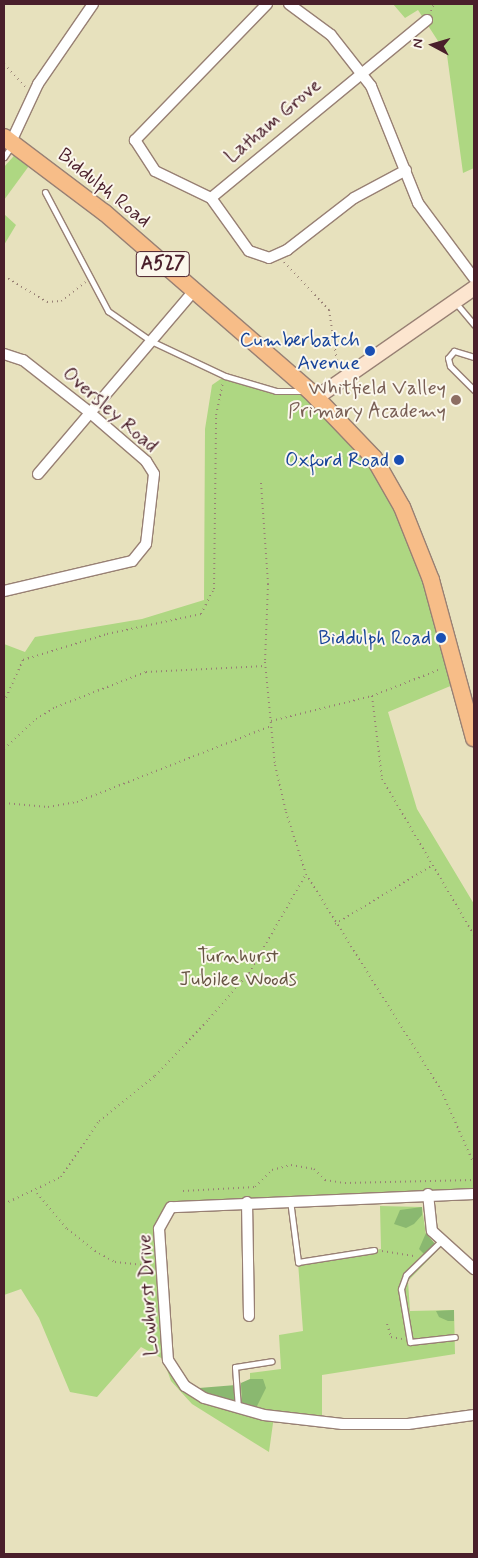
<!DOCTYPE html>
<html>
<head>
<meta charset="utf-8">
<style>
	body { margin:0 }
	#map { position:relative; width:478px; height:1558px; overflow:hidden; background:#e7e1bd; font-family:Mynerve,sans-serif }
	div>[style] { position:absolute }
	[style*='--x'] { left:calc(var(--x)*1px); top:calc(var(--y)*1px); width:calc(var(--w)*1px); rotate:calc(var(--a)*1deg) }
	.green>* { inset:0; background:#aed782 }
	.forest>* { inset:0; background:#8ab870 }
	.path>* { height:2px; margin-top:-1px; transform-origin:0; background:repeating-linear-gradient(90deg,#988074 0 1px,transparent 0 5px) }
	.roads { filter:drop-shadow(1px 0 #988074) drop-shadow(-1px 0 #988074) drop-shadow(0 1px #988074) drop-shadow(0 -1px #988074) }
	.lane>* { height:5px; margin:-2.5px; padding:0 2.5px; transform-origin:2.5px; border-radius:2.5px; background:#fff }
	.street>* { height:10px; margin:-5px; padding:0 5px; transform-origin:5px; border-radius:5px; background:#fff }
	.secondary>* { height:14px; margin:-7px; padding:0 7px; transform-origin:7px; border-radius:7px; background:#fce5cf }
	.primary>* { height:16px; margin:-8px; padding:0 8px; transform-origin:8px; border-radius:8px; background:#f7bd88 }
	.dots>* { width:14px; height:14px; translate:-50% -50%; box-sizing:border-box; border:2px solid #fbf7ec; border-radius:50% }
	span { translate:-50% -50%; white-space:nowrap; text-align:center; line-height:1.15; -webkit-text-stroke:4px #fbf7ec; paint-order:stroke }
	.shield-label span { padding:1px 4px; background:#fbf7ec; border:1px solid; border-radius:4px; -webkit-text-stroke-width:0 }
	.shield-label { font-size:19px; color:#4a1f2b; font-weight:700 }
	.street-label { font-size:20px; color:#4a1f2b }
	.transit-label { font-size:20px; color:#164399 }
	.right { translate:-100% -50%; text-align:right }
	.education-label { font-size:20px; color:#785e54 }
	.park-label { font-size:20px; color:#685645 }
	.frame { position:absolute; inset:0; border:5px solid #4a1f2b; pointer-events:none }
	.north { position:absolute; left:408px; top:20px; width:50px; height:50px; -webkit-text-stroke:4px #fbf7ec; paint-order:stroke; rotate:276deg; font-size:14px; font-weight:700; line-height:20px; text-align:center; color:#4a1f2b }
	.north::after { content:''; display:block; margin:auto; width:18px; height:22px; background:#4a1f2b; clip-path:polygon(50% 0,100% 100%,50% 72%,0 100%) }
</style>
</head>
<body>
<div id="map">
	<div class="green">
		<div style="clip-path:polygon(393px 4px,474px 4px,474px 168px,463px 173px,447px 55px,418px 10px,405px 18px)"></div>
		<div style="clip-path:polygon(21px 148px,34px 159px,4px 200px,4px 167px)"></div>
		<div style="clip-path:polygon(4px 214px,16px 225px,4px 245px)"></div>
		<div style="clip-path:polygon(225px 376px,276px 391px,315px 388px,402px 507px,460px 682px,388px 712px,417px 809px,474px 904px,474px 1194px,171px 1207px,159px 1229px,168px 1360px,185px 1386px,274px 1416px,269px 1452px,192px 1404px,171px 1381px,163px 1359px,141px 1347px,97px 1397px,70px 1392px,39px 1318px,21px 1289px,4px 1295px,4px 644px,25px 652px,35px 637px,142px 619px,204px 600px,205px 429px,212px 385px)"></div>
		<div style="clip-path:polygon(380px 1206px,422px 1207px,426px 1235px,437px 1251px,408px 1281px,410px 1311px,454px 1310px,455px 1354px,322px 1375px,322px 1417px,242px 1406px,241px 1383px,250px 1382px,250px 1373px,281px 1369px,279px 1335px,303px 1331px,298px 1262px,381px 1249px)"></div>
	</div>
	<div class="forest">
		<div style="clip-path:polygon(422px 1207px,422px 1215px,414px 1224px,406px 1228px,394px 1224px,400px 1210px)"></div>
		<div style="clip-path:polygon(426px 1233px,436px 1245px,424px 1254px,419px 1249px)"></div>
		<div style="clip-path:polygon(454px 1310px,454px 1321px,448px 1321px,439px 1317px,436px 1311px)"></div>
		<div style="clip-path:polygon(250px 1379px,263px 1379px,266px 1388px,256px 1408px,242px 1406px,241px 1383px)"></div>
		<div style="clip-path:polygon(236px 1385px,238px 1409px,185px 1386px,199px 1388px)"></div>
	</div>
	<div class="path">
		<div style="--x:431;--y:11;--w:8;--a:-67"></div>
		<div style="--x:4;--y:64;--w:33;--a:47"></div>
		<div style="--x:284;--y:262;--w:66;--a:46.8"></div>
		<div style="--x:329;--y:310;--w:59;--a:81.2"></div>
		<div style="--x:4;--y:276;--w:50;--a:31.2"></div>
		<div style="--x:47;--y:302;--w:14;--a:-4"></div>
		<div style="--x:61;--y:301;--w:31;--a:-38"></div>
		<div style="--x:261;--y:483;--w:101;--a:86"></div>
		<div style="--x:268;--y:584;--w:78;--a:92.2"></div>
		<div style="--x:265;--y:662;--w:103;--a:84.5"></div>
		<div style="--x:275;--y:765;--w:48;--a:76.8"></div>
		<div style="--x:286;--y:812;--w:65;--a:72.1"></div>
		<div style="--x:306;--y:874;--w:255;--a:58"></div>
		<div style="--x:441;--y:1090;--w:81;--a:66"></div>
		<div style="--x:372;--y:696;--w:84;--a:83.1"></div>
		<div style="--x:382;--y:779;--w:181;--a:59.5"></div>
		<div style="--x:4;--y:702;--w:46;--a:-65.7"></div>
		<div style="--x:23;--y:660;--w:88;--a:-17.2"></div>
		<div style="--x:107;--y:634;--w:96;--a:-12"></div>
		<div style="--x:201;--y:614;--w:28;--a:-63"></div>
		<div style="--x:214;--y:589;--w:174;--a:-89.3"></div>
		<div style="--x:216;--y:415;--w:33;--a:-78"></div>
		<div style="--x:271;--y:721;--w:104;--a:-13.9"></div>
		<div style="--x:372;--y:696;--w:74;--a:-21.4"></div>
		<div style="--x:4;--y:749;--w:44;--a:-43.2"></div>
		<div style="--x:36;--y:719;--w:23;--a:-31"></div>
		<div style="--x:56;--y:707;--w:97;--a:-21.3"></div>
		<div style="--x:146;--y:672;--w:120;--a:-2.9"></div>
		<div style="--x:4;--y:803;--w:44;--a:5.2"></div>
		<div style="--x:48;--y:807;--w:29;--a:-10"></div>
		<div style="--x:77;--y:802;--w:208;--a:-21.4"></div>
		<div style="--x:335;--y:924;--w:112;--a:-31.1"></div>
		<div style="--x:183;--y:1191;--w:72;--a:-3.2"></div>
		<div style="--x:255;--y:1187;--w:24;--a:-45"></div>
		<div style="--x:272;--y:1170;--w:20;--a:-15"></div>
		<div style="--x:291;--y:1165;--w:23;--a:10"></div>
		<div style="--x:314;--y:1169;--w:16;--a:45"></div>
		<div style="--x:325;--y:1180;--w:20;--a:9"></div>
		<div style="--x:345;--y:1183;--w:129;--a:-1.3"></div>
		<div style="--x:37;--y:1193;--w:47;--a:50.2"></div>
		<div style="--x:67;--y:1229;--w:36;--a:38"></div>
		<div style="--x:95;--y:1251;--w:23;--a:29"></div>
		<div style="--x:115;--y:1262;--w:36;--a:6"></div>
		<div style="--x:4;--y:1204;--w:63;--a:-25.3"></div>
		<div style="--x:61;--y:1177;--w:68;--a:-55.8"></div>
		<div style="--x:99;--y:1121;--w:72;--a:-38.8"></div>
		<div style="--x:155;--y:1076;--w:79;--a:-46.5"></div>
		<div style="--x:209;--y:1019;--w:61;--a:-49"></div>
		<div style="--x:249;--y:973;--w:114;--a:-60.1"></div>
		<div style="--x:382;--y:1251;--w:32;--a:9"></div>
		<div style="--x:387;--y:1324;--w:14;--a:73"></div>
		<div style="--x:391;--y:1337;--w:11;--a:10"></div>
	</div>
	<div class="roads">
		<div class="lane">
			<div style="--x:4;--y:157;--w:14;--a:-56"></div>
			<div style="--x:45;--y:192;--w:135;--a:62.1"></div>
			<div style="--x:108;--y:311;--w:52;--a:34.9"></div>
			<div style="--x:151;--y:341;--w:82;--a:25.3"></div>
			<div style="--x:225;--y:376;--w:53;--a:16.4"></div>
			<div style="--x:276;--y:391;--w:28;--a:0"></div>
			<div style="--x:455;--y:302;--w:30;--a:50"></div>
			<div style="--x:474;--y:357;--w:21;--a:-163"></div>
			<div style="--x:454;--y:351;--w:9;--a:131"></div>
			<div style="--x:448;--y:358;--w:8;--a:76"></div>
			<div style="--x:450;--y:366;--w:34;--a:45"></div>
			<div style="--x:290;--y:1200;--w:63;--a:82.6"></div>
			<div style="--x:298;--y:1262;--w:77;--a:-9"></div>
			<div style="--x:441;--y:1241;--w:49;--a:135.8"></div>
			<div style="--x:406;--y:1275;--w:15;--a:110"></div>
			<div style="--x:401;--y:1289;--w:54;--a:80.4"></div>
			<div style="--x:410;--y:1342;--w:45;--a:-6.3"></div>
			<div style="--x:238;--y:1408;--w:41;--a:-94.2"></div>
			<div style="--x:235;--y:1367;--w:37;--a:-9"></div>
		</div>
		<div class="street">
			<div style="--x:267;--y:4;--w:190;--a:134.1"></div>
			<div style="--x:135;--y:140;--w:37;--a:57"></div>
			<div style="--x:155;--y:171;--w:62;--a:25.7"></div>
			<div style="--x:211;--y:198;--w:65;--a:54.4"></div>
			<div style="--x:249;--y:251;--w:21;--a:19"></div>
			<div style="--x:269;--y:258;--w:20;--a:-24"></div>
			<div style="--x:287;--y:250;--w:85;--a:-37.8"></div>
			<div style="--x:354;--y:198;--w:59;--a:-28.3"></div>
			<div style="--x:289;--y:4;--w:52;--a:36.4"></div>
			<div style="--x:331;--y:35;--w:65;--a:51.9"></div>
			<div style="--x:371;--y:86;--w:126;--a:68.1"></div>
			<div style="--x:418;--y:203;--w:94;--a:53.3"></div>
			<div style="--x:11;--y:142;--w:64;--a:-65"></div>
			<div style="--x:38;--y:84;--w:97;--a:-55.5"></div>
			<div style="--x:211;--y:198;--w:280;--a:-39.5"></div>
			<div style="--x:4;--y:354;--w:20;--a:18"></div>
			<div style="--x:23;--y:360;--w:83;--a:38.1"></div>
			<div style="--x:88;--y:411;--w:77;--a:40.8"></div>
			<div style="--x:146;--y:461;--w:15;--a:58"></div>
			<div style="--x:154;--y:474;--w:70;--a:96.5"></div>
			<div style="--x:146;--y:544;--w:22;--a:129"></div>
			<div style="--x:132;--y:561;--w:131;--a:166.8"></div>
			<div style="--x:38;--y:474;--w:240;--a:-49.6"></div>
			<div style="--x:428;--y:1194;--w:37;--a:84"></div>
			<div style="--x:432;--y:1231;--w:57;--a:42.1"></div>
			<div style="--x:474;--y:1194;--w:303;--a:177.5"></div>
			<div style="--x:171;--y:1207;--w:25;--a:119"></div>
			<div style="--x:159;--y:1229;--w:131;--a:86.1"></div>
			<div style="--x:168;--y:1360;--w:31;--a:57"></div>
			<div style="--x:185;--y:1386;--w:22;--a:32"></div>
			<div style="--x:204;--y:1398;--w:62;--a:15.8"></div>
			<div style="--x:264;--y:1415;--w:79;--a:6.6"></div>
			<div style="--x:342;--y:1424;--w:66;--a:0"></div>
			<div style="--x:408;--y:1424;--w:67;--a:-7.8"></div>
			<div style="--x:247;--y:1202;--w:114;--a:89"></div>
		</div>
		<div class="secondary">
			<div style="--x:316;--y:398;--w:193;--a:-34.8"></div>
		</div>
		<div class="primary">
			<div style="--x:4;--y:137;--w:126;--a:37"></div>
			<div style="--x:105;--y:213;--w:271;--a:41"></div>
			<div style="--x:310;--y:391;--w:93;--a:46.3"></div>
			<div style="--x:374;--y:458;--w:56;--a:60.3"></div>
			<div style="--x:402;--y:507;--w:79;--a:68.3"></div>
			<div style="--x:431;--y:580;--w:164;--a:74.8"></div>
		</div>
	</div>
	<div class="dots">
		<div style="left:370px;top:351px;background:#1a4fb4"></div>
		<div style="left:456px;top:400px;background:#8d6e63"></div>
		<div style="left:399px;top:460px;background:#1a4fb4"></div>
		<div style="left:441px;top:638px;background:#1a4fb4"></div>
	</div>
	<div class="shield-label">
		<span style="left:163px;top:264px">A527</span>
	</div>
	<div class="street-label">
		<span style="left:273px;top:121px;rotate:-40deg">Latham Grove</span>
		<span style="left:104px;top:188px;rotate:39deg">Biddulph Road</span>
		<span style="left:110px;top:410px;rotate:41deg">Oversley Road</span>
		<span style="left:148px;top:1295px;rotate:-93deg">Lowhurst Drive</span>
	</div>
	<div class="transit-label">
		<span class="right" style="left:360px;top:352px">Cumberbatch<br>Avenue</span>
		<span class="right" style="left:389px;top:460px">Oxford Road</span>
		<span class="right" style="left:431px;top:638px">Biddulph Road</span>
	</div>
	<div class="education-label">
		<span class="right" style="left:446px;top:400px">Whitfield Valley<br>Primary Academy</span>
	</div>
	<div class="park-label">
		<span style="left:238px;top:968px">Turnhurst<br>Jubilee Woods</span>
	</div>
	<div class="frame"></div>
	<div class="north">N</div>
</div>
</body>
</html>
